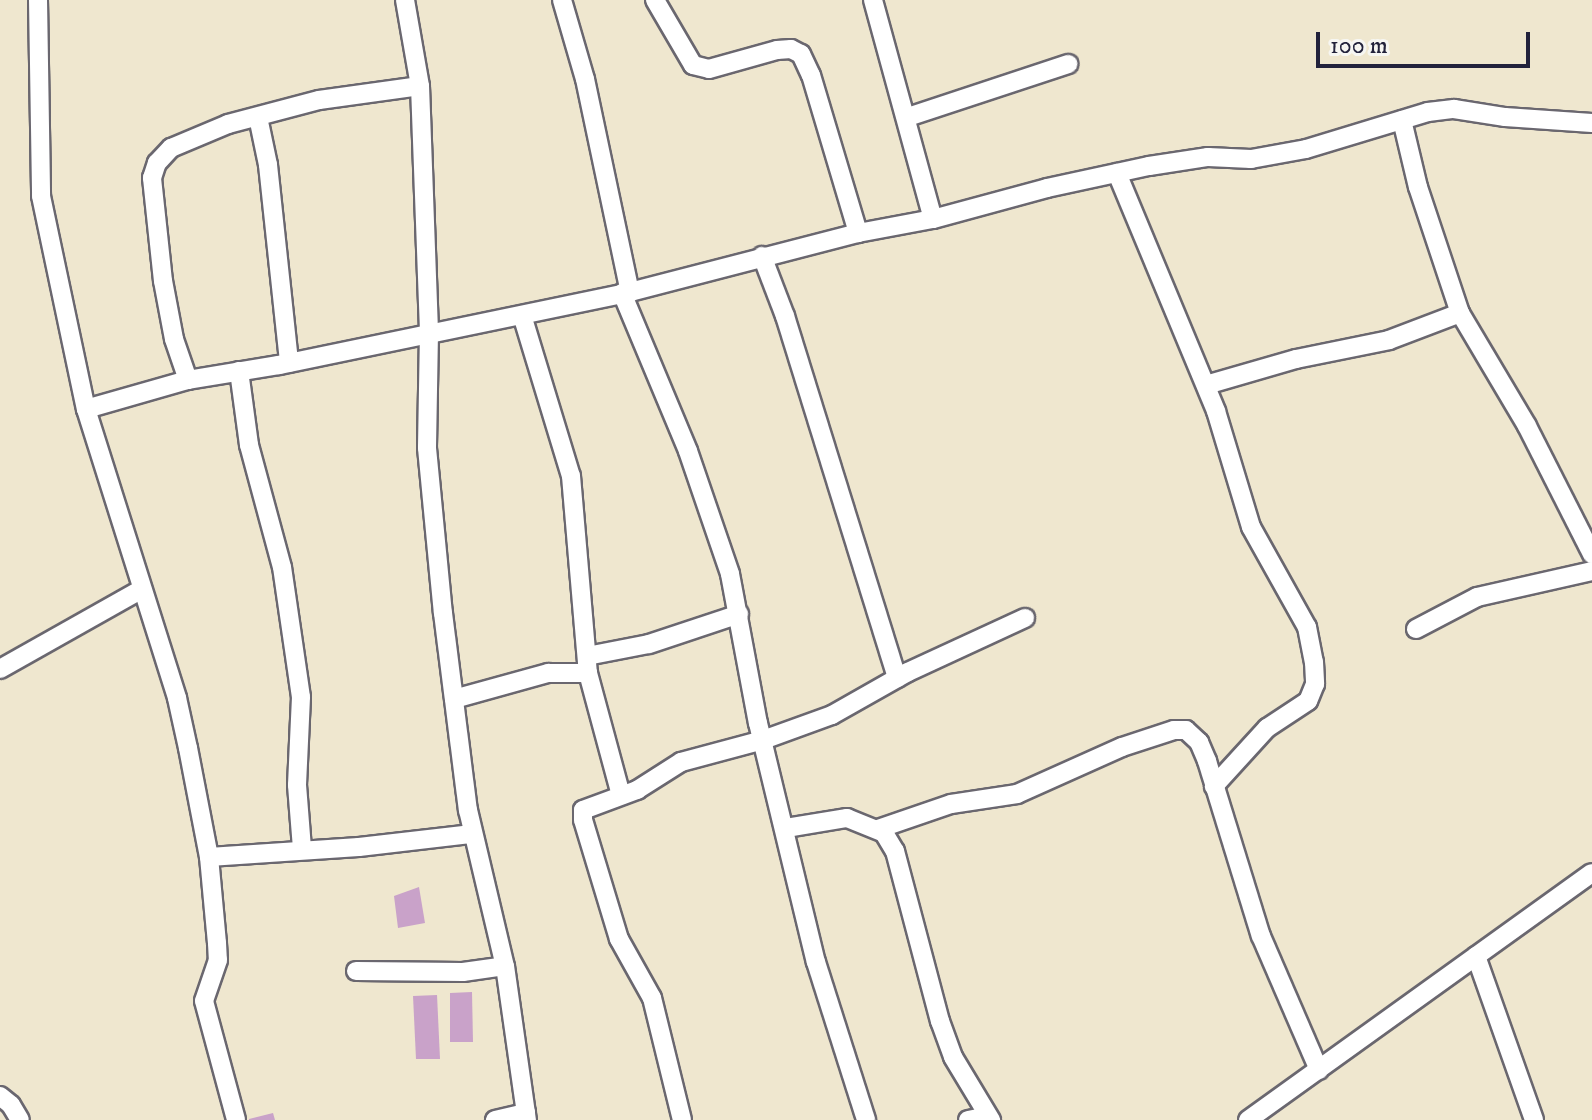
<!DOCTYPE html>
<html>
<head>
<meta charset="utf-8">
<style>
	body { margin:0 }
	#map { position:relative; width:1592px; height:1120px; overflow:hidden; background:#efe7cf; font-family:"IM FELL DW Pica",serif }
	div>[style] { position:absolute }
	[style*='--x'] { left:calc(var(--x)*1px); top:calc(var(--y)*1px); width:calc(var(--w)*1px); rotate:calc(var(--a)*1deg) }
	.building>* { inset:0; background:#c9a2c9 }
	.roads { filter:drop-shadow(2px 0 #6a676f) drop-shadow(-2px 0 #6a676f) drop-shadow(0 2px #6a676f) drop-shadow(0 -2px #6a676f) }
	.minor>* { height:18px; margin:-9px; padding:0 9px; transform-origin:9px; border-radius:9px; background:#fff }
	span { translate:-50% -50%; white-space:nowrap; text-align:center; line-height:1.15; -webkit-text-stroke:7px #f6f6f2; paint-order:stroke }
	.scale { position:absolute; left:1316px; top:32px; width:214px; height:36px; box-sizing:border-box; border:4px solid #22223b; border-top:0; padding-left:10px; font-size:24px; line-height:28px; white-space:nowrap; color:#22223b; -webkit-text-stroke:6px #f6f6f2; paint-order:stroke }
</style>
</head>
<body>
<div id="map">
	<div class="building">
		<div style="clip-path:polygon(419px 887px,425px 923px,398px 928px,394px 896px)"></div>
		<div style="clip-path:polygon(472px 992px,473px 1042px,450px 1042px,450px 993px)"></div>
		<div style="clip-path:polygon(437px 995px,440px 1059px,416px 1059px,413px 996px)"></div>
		<div style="clip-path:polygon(273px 1113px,275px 1120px,249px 1120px,249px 1119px)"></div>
	</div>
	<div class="roads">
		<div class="minor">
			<div style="--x:38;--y:0;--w:196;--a:89.1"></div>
			<div style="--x:41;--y:196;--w:218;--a:78.1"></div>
			<div style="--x:86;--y:409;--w:303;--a:72.5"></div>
			<div style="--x:177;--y:698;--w:51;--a:77.6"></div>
			<div style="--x:188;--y:748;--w:111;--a:79.1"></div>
			<div style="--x:209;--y:857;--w:86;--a:84.7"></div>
			<div style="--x:217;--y:943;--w:17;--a:87"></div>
			<div style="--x:218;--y:960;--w:43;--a:108.9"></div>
			<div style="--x:204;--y:1001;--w:123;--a:74.9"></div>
			<div style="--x:405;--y:0;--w:87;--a:80.1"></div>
			<div style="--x:420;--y:86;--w:246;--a:87.9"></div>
			<div style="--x:429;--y:332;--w:116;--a:91"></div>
			<div style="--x:427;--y:448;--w:166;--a:84.5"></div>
			<div style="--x:443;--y:613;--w:199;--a:82.8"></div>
			<div style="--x:468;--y:810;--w:160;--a:76.7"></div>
			<div style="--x:505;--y:966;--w:156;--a:81.9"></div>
			<div style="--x:562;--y:0;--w:82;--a:73.8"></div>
			<div style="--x:585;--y:79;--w:218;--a:78.1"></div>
			<div style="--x:655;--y:0;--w:75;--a:59.7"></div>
			<div style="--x:693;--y:65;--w:16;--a:14"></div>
			<div style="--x:709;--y:69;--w:71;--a:-15.6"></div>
			<div style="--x:777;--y:50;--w:14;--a:-4"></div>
			<div style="--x:791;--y:49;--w:11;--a:27"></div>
			<div style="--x:801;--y:54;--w:23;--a:65"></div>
			<div style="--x:811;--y:75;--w:165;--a:73.4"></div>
			<div style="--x:873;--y:0;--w:227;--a:74.7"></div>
			<div style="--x:258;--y:117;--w:49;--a:78.2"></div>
			<div style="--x:268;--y:165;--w:199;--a:83.9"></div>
			<div style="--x:908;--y:117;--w:169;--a:-18.3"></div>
			<div style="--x:1402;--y:120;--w:69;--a:76.6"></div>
			<div style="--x:1418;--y:187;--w:133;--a:71.6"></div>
			<div style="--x:1460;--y:313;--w:131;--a:59.3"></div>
			<div style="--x:1527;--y:426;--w:144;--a:63.1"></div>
			<div style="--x:1117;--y:173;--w:258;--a:67.4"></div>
			<div style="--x:1216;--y:411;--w:121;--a:73.2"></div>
			<div style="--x:1251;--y:527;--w:115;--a:60.8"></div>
			<div style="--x:1307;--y:627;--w:36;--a:79"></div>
			<div style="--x:1314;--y:662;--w:22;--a:87"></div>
			<div style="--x:1315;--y:684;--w:18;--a:112"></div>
			<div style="--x:1308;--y:701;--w:49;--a:146.6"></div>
			<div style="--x:1267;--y:728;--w:79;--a:132.4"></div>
			<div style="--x:762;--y:256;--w:64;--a:69"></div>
			<div style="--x:785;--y:316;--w:379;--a:72.8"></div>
			<div style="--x:622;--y:293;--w:171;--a:67.3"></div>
			<div style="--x:688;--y:451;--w:130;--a:71.1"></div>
			<div style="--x:730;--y:574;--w:152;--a:79.4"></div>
			<div style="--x:758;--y:723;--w:246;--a:76.4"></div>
			<div style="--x:816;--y:962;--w:166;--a:72.4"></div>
			<div style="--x:522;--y:315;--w:168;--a:73.1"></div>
			<div style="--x:571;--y:476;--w:198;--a:85.1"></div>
			<div style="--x:588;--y:673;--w:126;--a:74.9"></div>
			<div style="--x:239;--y:371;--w:75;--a:82.3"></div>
			<div style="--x:249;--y:445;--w:126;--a:74.9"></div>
			<div style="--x:282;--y:567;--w:131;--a:81.7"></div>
			<div style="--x:301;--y:697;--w:88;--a:92.6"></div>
			<div style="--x:297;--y:785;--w:64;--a:85.5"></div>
			<div style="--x:188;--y:380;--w:43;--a:-108.9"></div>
			<div style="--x:174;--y:339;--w:59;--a:-100.7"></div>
			<div style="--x:163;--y:281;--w:104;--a:-96.1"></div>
			<div style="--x:152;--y:178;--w:16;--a:-72"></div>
			<div style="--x:157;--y:163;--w:21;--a:-47"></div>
			<div style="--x:171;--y:148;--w:62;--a:-22.8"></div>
			<div style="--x:228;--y:124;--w:94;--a:-14.8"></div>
			<div style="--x:319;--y:100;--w:102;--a:-7.9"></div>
			<div style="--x:1206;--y:385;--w:94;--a:-16.1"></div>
			<div style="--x:1296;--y:359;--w:95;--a:-11.5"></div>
			<div style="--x:1389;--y:340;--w:76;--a:-20.8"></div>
			<div style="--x:86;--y:409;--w:106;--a:-15.9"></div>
			<div style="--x:188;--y:380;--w:92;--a:-9.4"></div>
			<div style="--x:279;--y:365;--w:359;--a:-11.7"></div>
			<div style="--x:630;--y:292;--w:236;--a:-14.5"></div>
			<div style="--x:858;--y:233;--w:76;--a:-10.6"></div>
			<div style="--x:933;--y:219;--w:118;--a:-15.2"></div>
			<div style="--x:1047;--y:188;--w:104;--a:-12.2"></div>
			<div style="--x:1149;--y:166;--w:60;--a:-8.7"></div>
			<div style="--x:1208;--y:157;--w:43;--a:2.7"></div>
			<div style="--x:1251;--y:159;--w:56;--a:-10.3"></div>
			<div style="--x:1306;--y:149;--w:127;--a:-16.9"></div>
			<div style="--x:1428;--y:112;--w:26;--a:-7"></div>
			<div style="--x:1454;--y:109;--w:52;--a:8.9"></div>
			<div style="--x:1505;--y:117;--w:87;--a:3.9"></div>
			<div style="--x:1416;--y:629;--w:69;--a:-27.7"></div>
			<div style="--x:1477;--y:597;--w:118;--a:-12.7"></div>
			<div style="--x:587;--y:656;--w:63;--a:-11"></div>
			<div style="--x:649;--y:644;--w:95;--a:-18.4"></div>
			<div style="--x:0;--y:669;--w:163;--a:-29.4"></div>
			<div style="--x:454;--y:699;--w:98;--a:-15.5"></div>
			<div style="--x:548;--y:673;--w:40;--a:0"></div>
			<div style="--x:786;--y:828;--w:62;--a:-9.3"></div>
			<div style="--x:847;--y:818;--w:40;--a:22"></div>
			<div style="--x:884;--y:833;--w:21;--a:59"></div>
			<div style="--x:895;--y:851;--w:176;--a:75.2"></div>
			<div style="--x:940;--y:1021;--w:38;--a:70"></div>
			<div style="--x:953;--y:1057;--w:74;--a:58.9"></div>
			<div style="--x:878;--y:829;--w:77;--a:-18.9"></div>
			<div style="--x:951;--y:804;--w:67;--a:-8.6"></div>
			<div style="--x:1017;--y:794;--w:115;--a:-24.1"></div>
			<div style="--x:1122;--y:747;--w:55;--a:-18.1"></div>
			<div style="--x:1174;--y:730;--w:12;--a:0"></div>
			<div style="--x:1186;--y:730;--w:18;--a:43"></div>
			<div style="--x:1199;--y:742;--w:21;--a:67"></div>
			<div style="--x:1207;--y:761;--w:183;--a:72.9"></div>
			<div style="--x:1261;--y:936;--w:146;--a:66.6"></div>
			<div style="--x:209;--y:857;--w:150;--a:-3.8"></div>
			<div style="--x:359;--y:847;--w:114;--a:-6.6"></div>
			<div style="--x:1476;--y:956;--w:174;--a:70.5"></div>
			<div style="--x:356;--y:971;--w:107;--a:0.5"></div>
			<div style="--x:463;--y:972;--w:42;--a:-8.1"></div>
			<div style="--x:0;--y:1096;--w:14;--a:39"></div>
			<div style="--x:11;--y:1105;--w:17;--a:59"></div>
			<div style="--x:495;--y:1120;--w:32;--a:-13"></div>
			<div style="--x:682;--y:1120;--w:126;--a:-103.8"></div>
			<div style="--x:652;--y:998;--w:68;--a:-119.2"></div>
			<div style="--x:619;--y:939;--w:124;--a:-106.8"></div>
			<div style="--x:583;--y:820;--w:10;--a:-90"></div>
			<div style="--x:583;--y:810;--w:58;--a:-20.3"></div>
			<div style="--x:637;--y:790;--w:52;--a:-32.5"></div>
			<div style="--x:681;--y:762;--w:85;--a:-15"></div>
			<div style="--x:763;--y:740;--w:73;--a:-19.9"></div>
			<div style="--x:832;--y:715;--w:87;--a:-29.5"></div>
			<div style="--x:908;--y:672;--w:129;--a:-24.8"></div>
			<div style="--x:968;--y:1120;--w:20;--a:-11"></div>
			<div style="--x:1248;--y:1120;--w:423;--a:-35.7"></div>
		</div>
	</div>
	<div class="scale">100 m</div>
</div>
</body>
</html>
